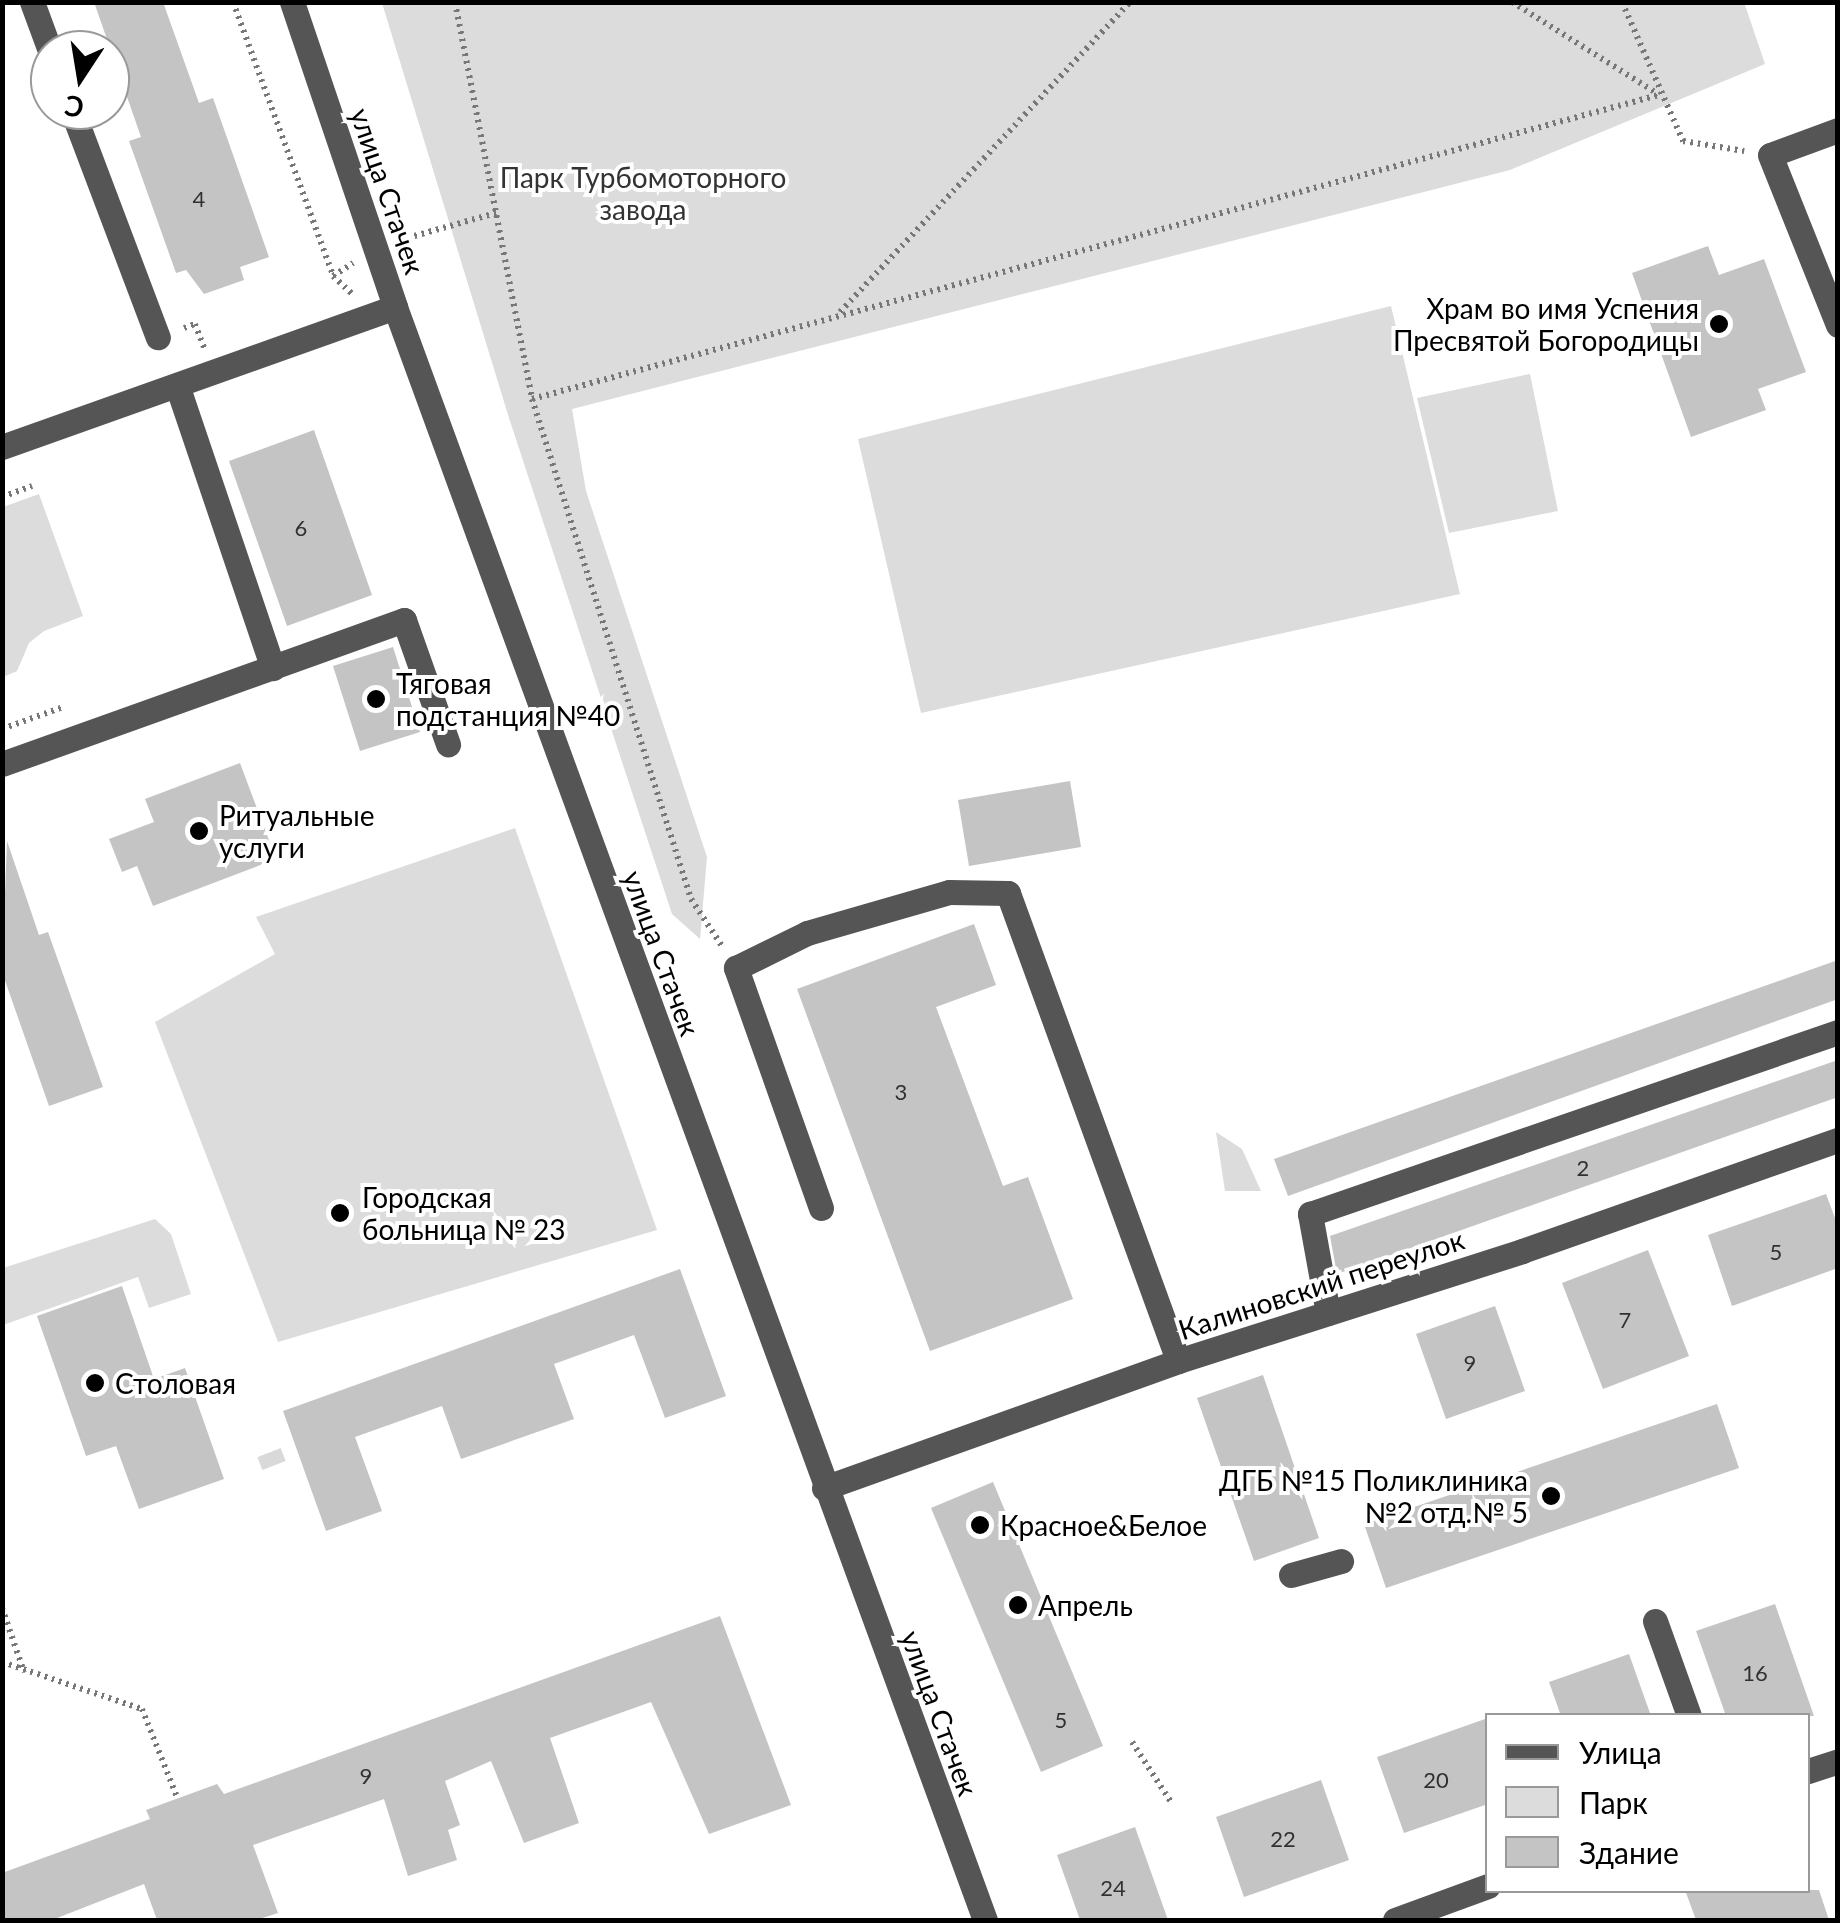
<!DOCTYPE html>
<html>
<head>
<meta charset="utf-8">
<style>
	body { margin:0 }
	#map { position:relative; width:1840px; height:1923px; overflow:hidden; background:#fff; font-family:Lato,sans-serif }
	div>[style] { position:absolute }
	[style*='--x'] { left:calc(var(--x)*1px); top:calc(var(--y)*1px); width:calc(var(--w)*1px); rotate:calc(var(--a)*1deg) }
	.green>* { inset:0; background:#dcdcdc }
	.building>* { inset:0; background:#c4c4c4 }
	.minor-tunnel>* { height:25px; margin-top:-12.5px; transform-origin:0; background:repeating-linear-gradient(90deg,#d9d9d9 0 25px,transparent 0 37px) }
	.path>* { height:6px; margin-top:-3px; transform-origin:0; background:repeating-linear-gradient(90deg,#777 0 2.5px,transparent 0 7.5px) }
	.minor>* { height:25px; margin:-12.5px; padding:0 12.5px; transform-origin:12.5px; border-radius:12.5px; background:#555 }
	.dots>* { width:28px; height:28px; translate:-50% -50%; box-sizing:border-box; border:5px solid #fff; border-radius:50% }
	span { translate:-50% -50%; white-space:nowrap; text-align:center; line-height:1.15; -webkit-text-stroke:8px #fff; paint-order:stroke }
	.number-label { font-size:22px; color:#313131 }
	.number-label span { -webkit-text-stroke-width:0 }
	.park-label { font-size:28px; color:#333 }
	.street-label { font-size:28px; color:#000 }
	.poi-label { font-size:28px; color:#000 }
	.right { translate:-100% -50%; text-align:right }
	.left { translate:0 -50%; text-align:left }
	.frame { position:absolute; inset:0; border:5px solid #000; pointer-events:none }
	.legend { position:absolute; left:1485px; top:1713px; width:325px; height:180px; box-sizing:border-box; background:#fff; border:2px solid #999; margin:0; padding:12px 18px; list-style:none; font-size:30px; color:#000 }
	.legend li { display:flex; align-items:center; gap:20px; height:50px }
	.legend b { width:50px; border:2px solid #999 }
	.north { position:absolute; left:30px; top:30px; width:100px; height:100px; box-sizing:border-box; background:#fff; border:2px solid #999; border-radius:50%; rotate:192deg; font-size:28px; font-weight:700; line-height:40px; text-align:center; color:#000 }
	.north::after { content:''; display:block; margin:auto; width:35px; height:45px; background:#000; clip-path:polygon(50% 0,100% 100%,50% 72%,0 100%) }
</style>
</head>
<body>
<div id="map">
	<div class="green">
		<div style="clip-path:polygon(1744px 2px,1765px 64px,1510px 170px,572px 409px,586px 491px,707px 857px,700px 939px,672px 914px,509px 418px,382px 3px)"></div>
		<div style="clip-path:polygon(1391px 306px,1460px 594px,921px 713px,858px 439px)"></div>
		<div style="clip-path:polygon(1530px 374px,1558px 511px,1449px 533px,1417px 398px)"></div>
		<div style="clip-path:polygon(39px 494px,83px 616px,44px 631px,29px 643px,17px 671px,3px 677px,3px 507px)"></div>
		<div style="clip-path:polygon(515px 828px,657px 1230px,278px 1342px,155px 1022px,275px 954px,256px 917px)"></div>
		<div style="clip-path:polygon(1216px 1132px,1242px 1149px,1261px 1191px,1225px 1191px)"></div>
		<div style="clip-path:polygon(155px 1219px,171px 1234px,191px 1294px,149px 1308px,138px 1277px,3px 1325px,3px 1268px)"></div>
	</div>
	<div class="building">
		<div style="clip-path:polygon(94px 2px,163px 2px,199px 103px,213px 98px,269px 257px,240px 267px,244px 280px,204px 294px,186px 270px,176px 273px,129px 141px,141px 137px)"></div>
		<div style="clip-path:polygon(1708px 246px,1719px 275px,1764px 259px,1806px 372px,1758px 389px,1766px 410px,1691px 437px,1632px 273px)"></div>
		<div style="clip-path:polygon(314px 430px,372px 595px,287px 626px,229px 461px)"></div>
		<div style="clip-path:polygon(393px 647px,420px 732px,360px 751px,333px 666px)"></div>
		<div style="clip-path:polygon(240px 763px,276px 859px,153px 906px,137px 866px,122px 872px,109px 839px,154px 822px,145px 799px)"></div>
		<div style="clip-path:polygon(1070px 781px,1081px 847px,969px 866px,958px 800px)"></div>
		<div style="clip-path:polygon(7px 841px,39px 935px,48px 932px,103px 1087px,49px 1106px,2px 972px)"></div>
		<div style="clip-path:polygon(974px 924px,996px 985px,936px 1007px,1003px 1186px,1028px 1177px,1073px 1299px,930px 1351px,797px 989px)"></div>
		<div style="clip-path:polygon(1838px 960px,1838px 999px,1288px 1196px,1274px 1159px)"></div>
		<div style="clip-path:polygon(1838px 1060px,1838px 1097px,1337px 1274px,1330px 1236px)"></div>
		<div style="clip-path:polygon(1826px 1194px,1838px 1226px,1838px 1268px,1732px 1306px,1708px 1235px)"></div>
		<div style="clip-path:polygon(1648px 1250px,1689px 1356px,1603px 1389px,1562px 1283px)"></div>
		<div style="clip-path:polygon(680px 1269px,726px 1396px,665px 1418px,634px 1335px,554px 1364px,574px 1419px,461px 1459px,442px 1406px,355px 1437px,382px 1511px,326px 1531px,283px 1411px)"></div>
		<div style="clip-path:polygon(122px 1286px,154px 1379px,185px 1368px,224px 1479px,139px 1509px,116px 1446px,86px 1456px,37px 1316px)"></div>
		<div style="clip-path:polygon(1495px 1306px,1525px 1391px,1446px 1419px,1416px 1334px)"></div>
		<div style="clip-path:polygon(1263px 1375px,1319px 1538px,1254px 1561px,1197px 1398px)"></div>
		<div style="clip-path:polygon(1717px 1404px,1739px 1468px,1386px 1588px,1364px 1524px)"></div>
		<div style="clip-path:polygon(993px 1482px,1103px 1746px,1041px 1772px,931px 1508px)"></div>
		<div style="clip-path:polygon(1775px 1604px,1814px 1716px,1726px 1716px,1696px 1631px)"></div>
		<div style="clip-path:polygon(720px 1616px,791px 1805px,709px 1834px,651px 1702px,550px 1738px,579px 1823px,524px 1843px,491px 1761px,445px 1781px,460px 1825px,448px 1830px,457px 1860px,408px 1876px,384px 1799px,253px 1845px,278px 1913px,256px 1920px,157px 1920px,144px 1884px,52px 1920px,2px 1920px,2px 1873px,150px 1819px,146px 1810px,217px 1784px,224px 1794px)"></div>
		<div style="clip-path:polygon(1629px 1654px,1651px 1716px,1561px 1716px,1549px 1682px)"></div>
		<div style="clip-path:polygon(1488px 1718px,1488px 1804px,1404px 1833px,1377px 1757px)"></div>
		<div style="clip-path:polygon(1321px 1780px,1349px 1860px,1244px 1897px,1216px 1817px)"></div>
		<div style="clip-path:polygon(1135px 1827px,1168px 1920px,1080px 1920px,1057px 1855px)"></div>
		<div style="clip-path:polygon(1685px 1890px,1819px 1890px,1829px 1920px,1696px 1920px)"></div>
	</div>
	<div class="minor-tunnel">
		<div style="--x:269;--y:1452;--w:14;--a:69"></div>
	</div>
	<div class="path">
		<div style="--x:233;--y:2;--w:292;--a:69.9"></div>
		<div style="--x:333;--y:276;--w:26;--a:43"></div>
		<div style="--x:455;--y:2;--w:404;--a:79"></div>
		<div style="--x:532;--y:399;--w:525;--a:72.36"></div>
		<div style="--x:691;--y:899;--w:56;--a:56.6"></div>
		<div style="--x:1512;--y:2;--w:173;--a:32.2"></div>
		<div style="--x:1622;--y:2;--w:152;--a:66.3"></div>
		<div style="--x:1683;--y:141;--w:62;--a:9.3"></div>
		<div style="--x:400;--y:240;--w:100;--a:-15.7"></div>
		<div style="--x:333;--y:276;--w:24;--a:-33"></div>
		<div style="--x:840;--y:312;--w:424;--a:-46.9"></div>
		<div style="--x:184;--y:328;--w:12;--a:-20"></div>
		<div style="--x:195;--y:324;--w:26;--a:69"></div>
		<div style="--x:532;--y:399;--w:1167;--a:-15.1"></div>
		<div style="--x:2;--y:497;--w:32;--a:-20"></div>
		<div style="--x:2;--y:729;--w:65;--a:-19.8"></div>
		<div style="--x:2;--y:1424;--w:4;--a:-14"></div>
		<div style="--x:2;--y:1608;--w:68;--a:71"></div>
		<div style="--x:2;--y:1662;--w:148;--a:18.6"></div>
		<div style="--x:142;--y:1709;--w:95;--a:68.3"></div>
		<div style="--x:1132;--y:1742;--w:72;--a:57"></div>
	</div>
	<div class="minor">
		<div style="--x:32;--y:2;--w:52;--a:69.8"></div>
		<div style="--x:292;--y:2;--w:322;--a:71.3"></div>
		<div style="--x:395;--y:307;--w:1718;--a:69.91"></div>
		<div style="--x:72;--y:110;--w:243;--a:69.3"></div>
		<div style="--x:1838;--y:130;--w:72;--a:159.8"></div>
		<div style="--x:1770;--y:155;--w:183;--a:68.2"></div>
		<div style="--x:177;--y:385;--w:299;--a:71.3"></div>
		<div style="--x:2;--y:447;--w:417;--a:-19.6"></div>
		<div style="--x:2;--y:764;--w:427;--a:-19.7"></div>
		<div style="--x:404;--y:620;--w:132;--a:70.5"></div>
		<div style="--x:821;--y:1208;--w:255;--a:-109.5"></div>
		<div style="--x:736;--y:968;--w:79;--a:-26.2"></div>
		<div style="--x:807;--y:933;--w:148;--a:-16.1"></div>
		<div style="--x:949;--y:892;--w:59;--a:1"></div>
		<div style="--x:1008;--y:893;--w:498;--a:70"></div>
		<div style="--x:1328;--y:1313;--w:101;--a:-100.3"></div>
		<div style="--x:1310;--y:1214;--w:558;--a:-19.02"></div>
		<div style="--x:824;--y:1488;--w:376;--a:-19.7"></div>
		<div style="--x:1178;--y:1361;--w:361;--a:-17.7"></div>
		<div style="--x:1522;--y:1251;--w:335;--a:-19.4"></div>
		<div style="--x:1291;--y:1575;--w:52;--a:-15.6"></div>
		<div style="--x:1655;--y:1621;--w:101;--a:70.3"></div>
		<div style="--x:1808;--y:1771;--w:32;--a:-18"></div>
		<div style="--x:1395;--y:1920;--w:99;--a:-20.1"></div>
	</div>
	<div class="dots">
		<div style="left:1719px;top:324px;background:#000"></div>
		<div style="left:376px;top:699px;background:#000"></div>
		<div style="left:199px;top:831px;background:#000"></div>
		<div style="left:340px;top:1213px;background:#000"></div>
		<div style="left:95px;top:1383px;background:#000"></div>
		<div style="left:1551px;top:1496px;background:#000"></div>
		<div style="left:980px;top:1525px;background:#000"></div>
		<div style="left:1018px;top:1605px;background:#000"></div>
	</div>
	<div class="number-label">
		<span style="left:199px;top:199px">4</span>
		<span style="left:301px;top:528px">6</span>
		<span style="left:901px;top:1092px">3</span>
		<span style="left:1583px;top:1168px">2</span>
		<span style="left:1776px;top:1252px">5</span>
		<span style="left:1625px;top:1320px">7</span>
		<span style="left:1470px;top:1363px">9</span>
		<span style="left:1755px;top:1673px">16</span>
		<span style="left:1061px;top:1720px">5</span>
		<span style="left:366px;top:1776px">9</span>
		<span style="left:1436px;top:1780px">20</span>
		<span style="left:1283px;top:1839px">22</span>
		<span style="left:1113px;top:1888px">24</span>
	</div>
	<div class="park-label">
		<span style="left:643px;top:193px">Парк Турбомоторного<br>завода</span>
	</div>
	<div class="street-label">
		<span style="left:388px;top:191px;rotate:71deg">улица Стачек</span>
		<span style="left:662px;top:953px;rotate:70deg">улица Стачек</span>
		<span style="left:1321px;top:1284px;rotate:-18deg">Калиновский переулок</span>
		<span style="left:940px;top:1713px;rotate:70deg">улица Стачек</span>
	</div>
	<div class="poi-label">
		<span class="right" style="left:1699px;top:324px">Храм во имя Успения<br>Пресвятой Богородицы</span>
		<span class="left" style="left:396px;top:699px">Тяговая<br>подстанция №40</span>
		<span class="left" style="left:219px;top:831px">Ритуальные<br>услуги</span>
		<span class="left" style="left:362px;top:1213px">Городская<br>больница № 23</span>
		<span class="left" style="left:115px;top:1383px">Столовая</span>
		<span class="right" style="left:1528px;top:1496px">ДГБ №15 Поликлиника<br>№2 отд.№ 5</span>
		<span class="left" style="left:1000px;top:1525px">Красное&amp;Белое</span>
		<span class="left" style="left:1038px;top:1605px">Апрель</span>
	</div>
	<div class="frame"></div>
	<ul class="legend">
	<li><b style="height:12px;background:#555"></b>Улица</li>
	<li><b style="height:28px;background:#dcdcdc"></b>Парк</li>
	<li><b style="height:28px;background:#c4c4c4"></b>Здание</li>
	</ul>
	<div class="north">С</div>
</div>
</body>
</html>
